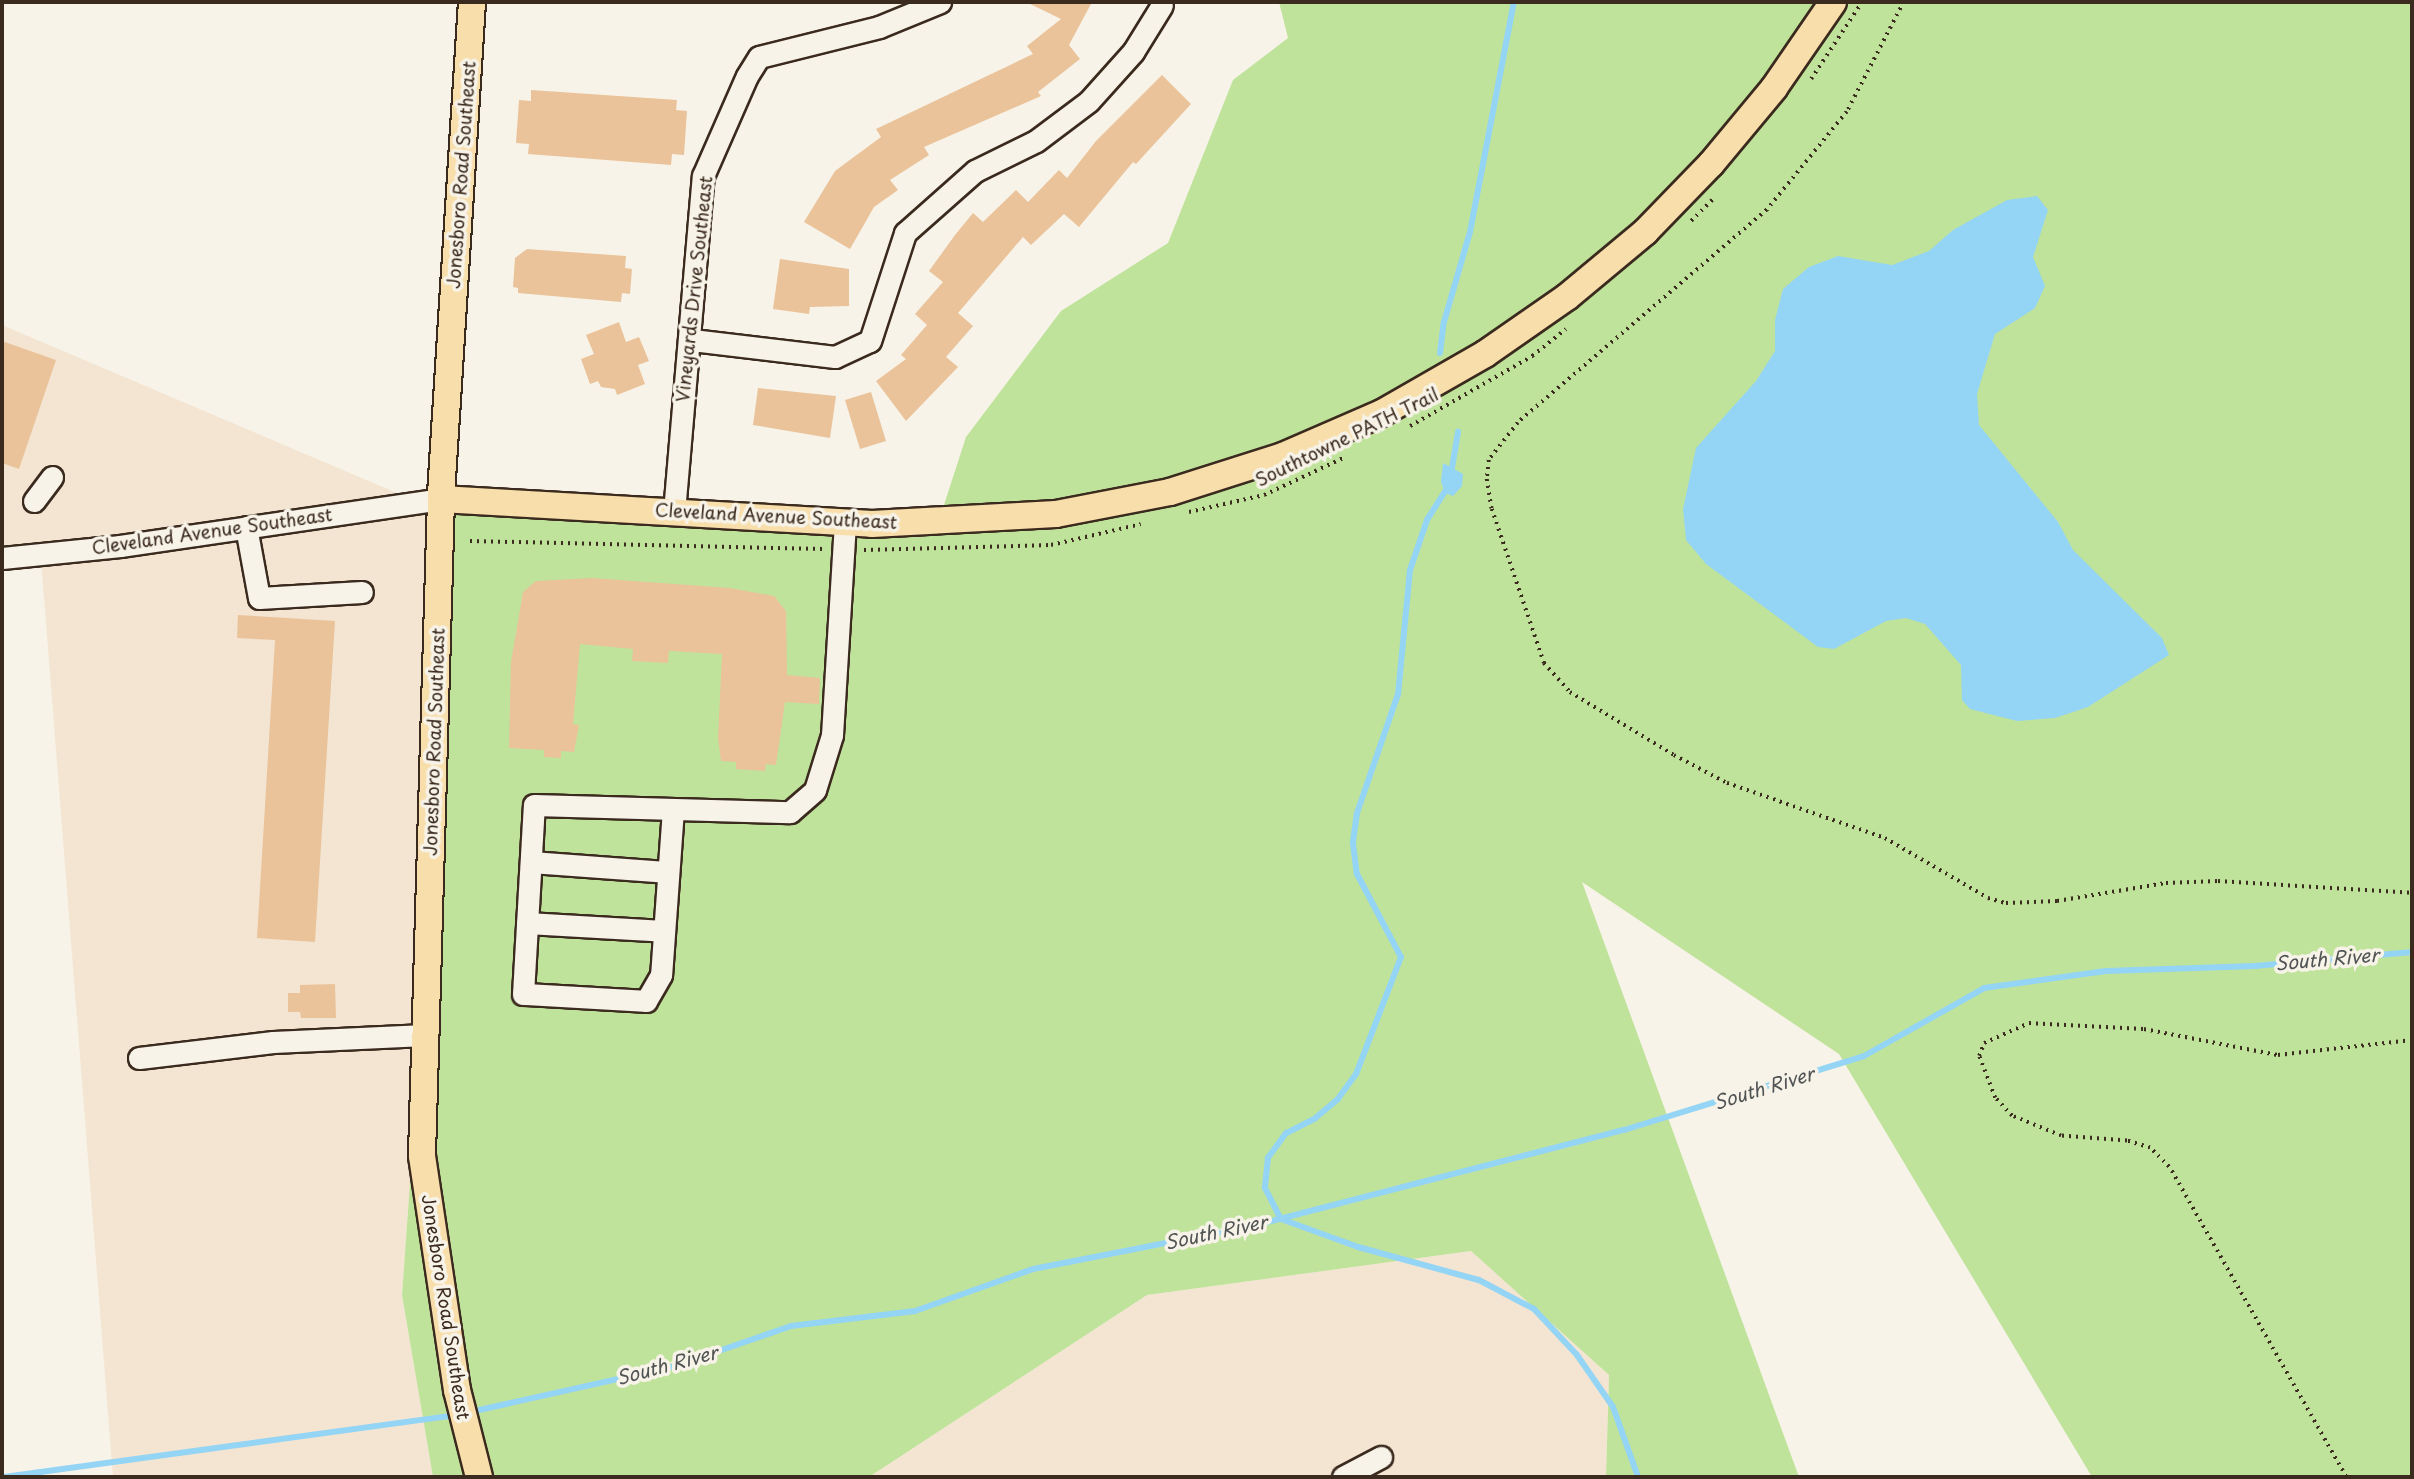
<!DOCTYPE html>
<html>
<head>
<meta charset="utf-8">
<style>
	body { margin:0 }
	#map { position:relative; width:2414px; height:1479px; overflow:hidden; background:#f7f3e8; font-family:"Playpen Sans",sans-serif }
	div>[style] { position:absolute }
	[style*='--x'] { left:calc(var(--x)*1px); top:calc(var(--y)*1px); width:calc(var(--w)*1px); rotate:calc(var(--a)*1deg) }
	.built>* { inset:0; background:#f3e5d1 }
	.green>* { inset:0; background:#c0e39c }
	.water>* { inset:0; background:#94d4f5 }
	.stream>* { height:6px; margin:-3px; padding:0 3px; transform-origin:3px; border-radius:3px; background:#94d4f5 }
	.building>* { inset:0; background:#eac39a }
	.path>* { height:3.5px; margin-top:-1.75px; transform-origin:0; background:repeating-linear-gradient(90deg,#3b2a1e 0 2px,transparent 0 7px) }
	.roads { filter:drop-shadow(2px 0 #3b2a1e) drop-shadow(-2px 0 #3b2a1e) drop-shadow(0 2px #3b2a1e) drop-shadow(0 -2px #3b2a1e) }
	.minor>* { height:21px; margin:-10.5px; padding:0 10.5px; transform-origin:10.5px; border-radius:10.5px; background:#f7f3e8 }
	.major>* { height:26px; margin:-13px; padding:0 13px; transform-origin:13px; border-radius:13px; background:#f8deab }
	span { translate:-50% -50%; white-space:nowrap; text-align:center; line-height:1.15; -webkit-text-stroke:7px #f7f3e8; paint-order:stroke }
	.street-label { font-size:18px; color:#3b2a1e }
	.water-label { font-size:19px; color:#515454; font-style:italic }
	.frame { position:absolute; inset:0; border:4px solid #3b2a1e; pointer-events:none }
</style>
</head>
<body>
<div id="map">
	<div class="built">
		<div style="clip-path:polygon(2px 325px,437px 510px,431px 888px,402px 1295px,433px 1477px,113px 1477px,41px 559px,2px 562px)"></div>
		<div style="clip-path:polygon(1471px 1251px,1609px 1375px,1606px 1477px,869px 1477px,1147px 1295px)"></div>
	</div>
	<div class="green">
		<div style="clip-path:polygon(1279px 2px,2412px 2px,2412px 1477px,2092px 1477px,1839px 1054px,1582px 882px,1799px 1477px,1606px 1477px,1609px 1375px,1471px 1251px,1147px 1295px,869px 1477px,433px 1477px,402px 1295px,431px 888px,437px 509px,857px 528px,943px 508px,966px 437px,1061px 311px,1168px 243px,1233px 80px,1288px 38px)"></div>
	</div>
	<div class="water">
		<div style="clip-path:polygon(2037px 196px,2048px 210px,2033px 257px,2045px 286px,2035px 308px,1995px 334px,1977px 394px,1979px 425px,2058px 522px,2073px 550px,2162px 638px,2169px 655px,2088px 707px,2055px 718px,2017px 721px,1970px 709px,1962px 700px,1961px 665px,1925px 624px,1906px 618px,1886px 621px,1834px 649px,1818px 647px,1706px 564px,1686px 540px,1683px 509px,1696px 448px,1756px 381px,1775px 351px,1775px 320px,1783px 289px,1809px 267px,1838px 256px,1892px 265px,1929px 251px,1953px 230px,2007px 200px)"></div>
		<div style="clip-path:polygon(1443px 463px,1463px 474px,1462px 486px,1453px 496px,1445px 493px,1441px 482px)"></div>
	</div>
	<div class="stream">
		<div style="--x:1440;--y:353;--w:31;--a:-83"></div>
		<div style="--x:1444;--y:322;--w:94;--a:-73.9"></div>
		<div style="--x:1470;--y:232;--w:234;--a:-79.2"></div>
		<div style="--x:1451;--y:474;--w:43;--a:-80.5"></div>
		<div style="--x:1449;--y:485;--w:41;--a:122.2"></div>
		<div style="--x:1427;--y:520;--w:53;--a:108.8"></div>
		<div style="--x:1410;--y:570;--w:125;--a:95.5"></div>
		<div style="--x:1398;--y:694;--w:126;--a:109"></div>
		<div style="--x:1357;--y:813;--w:30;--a:98"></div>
		<div style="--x:1353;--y:843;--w:31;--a:83"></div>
		<div style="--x:1357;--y:874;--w:94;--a:62.1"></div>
		<div style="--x:1401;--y:957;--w:125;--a:111"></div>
		<div style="--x:1356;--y:1074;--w:31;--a:126"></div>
		<div style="--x:1338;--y:1099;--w:31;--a:140"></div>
		<div style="--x:1314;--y:1119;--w:31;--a:153"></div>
		<div style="--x:1286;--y:1133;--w:31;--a:126"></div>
		<div style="--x:1268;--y:1158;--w:30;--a:96"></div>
		<div style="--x:1265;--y:1188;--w:35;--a:63"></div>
		<div style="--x:1281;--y:1219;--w:82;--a:20"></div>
		<div style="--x:1358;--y:1247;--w:125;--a:15.3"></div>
		<div style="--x:1479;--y:1280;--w:62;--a:27.8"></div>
		<div style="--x:1534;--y:1309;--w:63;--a:46.9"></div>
		<div style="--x:1577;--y:1355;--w:63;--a:55.3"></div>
		<div style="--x:1613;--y:1407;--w:74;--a:70.3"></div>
		<div style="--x:470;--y:1412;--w:207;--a:-12.6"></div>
		<div style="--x:672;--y:1367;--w:126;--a:-19"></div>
		<div style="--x:791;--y:1326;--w:125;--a:-6.9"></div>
		<div style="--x:915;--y:1311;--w:125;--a:-19.6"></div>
		<div style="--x:1033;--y:1269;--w:219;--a:-11.1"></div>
		<div style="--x:1248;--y:1227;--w:388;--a:-14.5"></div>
		<div style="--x:1624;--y:1130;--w:251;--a:-17.1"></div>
		<div style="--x:1864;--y:1056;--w:138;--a:-29.5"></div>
		<div style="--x:1984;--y:988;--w:123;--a:-7.9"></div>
		<div style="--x:2106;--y:971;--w:149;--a:-1.9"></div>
		<div style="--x:2255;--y:966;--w:158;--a:-5.1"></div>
		<div style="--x:4;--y:1477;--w:456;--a:-7.8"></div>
	</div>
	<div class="building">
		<div style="clip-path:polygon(1026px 2px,1092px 2px,1069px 45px,1080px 59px,1038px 92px,1041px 96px,924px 147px,929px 155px,890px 180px,898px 190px,874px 207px,850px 249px,804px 222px,835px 171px,881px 137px,876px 129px,1033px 54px,1027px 46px,1061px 19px)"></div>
		<div style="clip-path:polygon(1162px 75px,1191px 104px,1136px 164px,1133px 162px,1079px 227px,1064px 214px,1031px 245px,1023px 237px,958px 313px,973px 326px,946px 357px,958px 367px,906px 421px,876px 381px,906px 359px,901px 355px,927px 325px,915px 314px,943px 282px,929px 271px,955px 235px,973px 213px,983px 222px,1016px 190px,1028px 202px,1059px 170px,1067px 178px,1096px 141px)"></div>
		<div style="clip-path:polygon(531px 90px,677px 100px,676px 110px,687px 111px,684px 155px,672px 154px,671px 165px,528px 154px,529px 144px,516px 143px,519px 100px,531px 101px)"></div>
		<div style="clip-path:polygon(527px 249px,626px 256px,625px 268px,632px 269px,630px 294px,622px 293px,621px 302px,518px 293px,518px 288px,513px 287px,515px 258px)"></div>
		<div style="clip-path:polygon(780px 259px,849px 269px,849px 306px,810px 307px,809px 314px,773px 309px)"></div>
		<div style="clip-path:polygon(619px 322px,626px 342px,639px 337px,649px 361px,638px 365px,645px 384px,617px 395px,615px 389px,601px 387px,598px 381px,590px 384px,581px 359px,594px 354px,586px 335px)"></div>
		<div style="clip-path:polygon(2px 341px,56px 360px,19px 469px,2px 463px)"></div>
		<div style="clip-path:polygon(758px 388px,836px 396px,830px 438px,753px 425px)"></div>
		<div style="clip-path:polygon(871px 392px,886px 441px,860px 449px,845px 400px)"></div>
		<div style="clip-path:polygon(592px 578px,730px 588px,774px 596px,786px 611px,787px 675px,820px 678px,819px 704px,785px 702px,776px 765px,766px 764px,765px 771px,736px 769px,736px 762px,721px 761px,718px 738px,722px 654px,669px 651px,668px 663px,632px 661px,633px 649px,580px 644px,573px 724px,579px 725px,574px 752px,561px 751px,561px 758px,544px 757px,544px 750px,509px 748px,511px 662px,523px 592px,536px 581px)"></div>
		<div style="clip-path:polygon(238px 615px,335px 621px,315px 942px,257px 938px,275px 640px,237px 638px)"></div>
		<div style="clip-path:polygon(335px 984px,336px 1018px,301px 1018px,300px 1012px,288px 1012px,288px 993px,300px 993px,300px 985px)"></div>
	</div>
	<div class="path">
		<div style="--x:1904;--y:2;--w:124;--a:117.4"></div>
		<div style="--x:1847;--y:112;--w:127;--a:129.2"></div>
		<div style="--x:1767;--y:210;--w:328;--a:139.5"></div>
		<div style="--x:1518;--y:423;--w:47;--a:128.1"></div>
		<div style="--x:1489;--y:460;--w:19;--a:96"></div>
		<div style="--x:1487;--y:479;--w:30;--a:81"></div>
		<div style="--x:1492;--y:509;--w:163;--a:71.3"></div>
		<div style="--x:1544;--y:663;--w:39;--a:48"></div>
		<div style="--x:1570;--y:692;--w:122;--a:31.2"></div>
		<div style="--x:1674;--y:755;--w:60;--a:27.8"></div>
		<div style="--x:1727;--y:783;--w:167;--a:19.2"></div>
		<div style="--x:1885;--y:838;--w:119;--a:30.2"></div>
		<div style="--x:1988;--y:898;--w:19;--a:16"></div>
		<div style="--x:2006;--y:903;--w:51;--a:-2.2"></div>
		<div style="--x:2057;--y:901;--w:110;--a:-9.4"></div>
		<div style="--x:2166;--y:883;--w:52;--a:-2.2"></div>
		<div style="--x:2218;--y:881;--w:194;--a:3.5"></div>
		<div style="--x:1811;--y:79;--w:92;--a:-56.5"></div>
		<div style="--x:1691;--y:221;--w:31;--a:-45"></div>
		<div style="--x:1410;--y:426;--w:141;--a:-29.8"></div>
		<div style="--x:1532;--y:356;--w:43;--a:-38.5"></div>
		<div style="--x:1189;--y:512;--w:77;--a:-12.8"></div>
		<div style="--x:1264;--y:495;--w:87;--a:-25.1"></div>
		<div style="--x:470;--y:541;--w:355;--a:1.3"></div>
		<div style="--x:864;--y:550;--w:187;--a:-1.5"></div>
		<div style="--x:1051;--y:545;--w:92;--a:-13.1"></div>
		<div style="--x:2346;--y:1477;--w:357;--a:-119.7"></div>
		<div style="--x:2169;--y:1167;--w:27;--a:-135"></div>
		<div style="--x:2150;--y:1148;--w:24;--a:-163"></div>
		<div style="--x:2127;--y:1141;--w:66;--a:-175.7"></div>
		<div style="--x:2061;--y:1136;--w:53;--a:-157.8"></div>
		<div style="--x:2012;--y:1116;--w:25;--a:-133"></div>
		<div style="--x:1995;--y:1098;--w:45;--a:-110.9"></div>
		<div style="--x:1979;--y:1056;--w:14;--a:-69"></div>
		<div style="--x:1984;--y:1043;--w:49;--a:-24"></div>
		<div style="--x:2029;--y:1023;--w:115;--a:3"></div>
		<div style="--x:2144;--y:1029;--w:136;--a:11"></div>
		<div style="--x:2278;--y:1055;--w:135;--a:-6.4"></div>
	</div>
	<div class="roads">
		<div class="minor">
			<div style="--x:692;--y:340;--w:144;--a:6.8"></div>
			<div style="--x:835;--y:357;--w:38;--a:-25"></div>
			<div style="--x:870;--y:341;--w:114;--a:-72"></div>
			<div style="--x:905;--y:233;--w:94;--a:-41.5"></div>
			<div style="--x:975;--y:171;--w:68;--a:-26.2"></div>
			<div style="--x:1036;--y:141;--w:66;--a:-37"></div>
			<div style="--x:1089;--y:101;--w:66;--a:-48.1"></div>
			<div style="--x:1133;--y:52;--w:55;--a:-58.3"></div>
			<div style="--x:34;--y:501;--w:30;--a:-53"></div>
			<div style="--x:674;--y:512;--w:337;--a:-85.1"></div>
			<div style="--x:703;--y:176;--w:109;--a:-66.3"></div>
			<div style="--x:747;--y:76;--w:22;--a:-58"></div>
			<div style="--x:759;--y:57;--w:124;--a:-14"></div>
			<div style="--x:879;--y:27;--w:66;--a:-22.3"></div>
			<div style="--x:246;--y:527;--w:72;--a:79.6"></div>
			<div style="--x:259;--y:598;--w:103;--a:-3.3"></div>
			<div style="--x:2;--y:558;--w:119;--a:-5.8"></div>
			<div style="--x:120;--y:546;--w:324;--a:-8.3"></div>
			<div style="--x:673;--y:809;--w:166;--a:94.1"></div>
			<div style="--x:661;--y:975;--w:30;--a:120"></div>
			<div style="--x:646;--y:1001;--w:123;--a:-176.7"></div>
			<div style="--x:523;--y:994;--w:189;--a:-86.7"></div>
			<div style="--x:534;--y:805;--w:256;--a:1.6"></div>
			<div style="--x:790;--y:812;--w:33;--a:-41"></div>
			<div style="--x:815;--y:790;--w:58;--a:-72.8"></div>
			<div style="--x:832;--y:735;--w:213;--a:-86.5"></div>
			<div style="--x:531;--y:862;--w:135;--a:4.2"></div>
			<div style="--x:527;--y:923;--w:137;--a:3.3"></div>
			<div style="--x:139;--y:1058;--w:135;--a:-6.8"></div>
			<div style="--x:273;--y:1042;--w:152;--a:-2.6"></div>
			<div style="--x:1343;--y:1477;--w:43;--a:-27.8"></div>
		</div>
		<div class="major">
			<div style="--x:472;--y:2;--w:498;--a:93.6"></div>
			<div style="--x:441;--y:499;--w:657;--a:91.66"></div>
			<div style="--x:422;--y:1156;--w:237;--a:81.5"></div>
			<div style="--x:457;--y:1390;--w:90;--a:75.8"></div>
			<div style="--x:441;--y:499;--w:432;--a:3.3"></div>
			<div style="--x:872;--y:524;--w:184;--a:-3.1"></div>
			<div style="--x:1056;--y:514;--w:116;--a:-10.9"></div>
			<div style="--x:1170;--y:492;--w:119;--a:-17.7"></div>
			<div style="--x:1283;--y:456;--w:108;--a:-23.5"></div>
			<div style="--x:1382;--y:413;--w:119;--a:-29.8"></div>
			<div style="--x:1485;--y:354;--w:100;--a:-34.8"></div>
			<div style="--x:1567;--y:297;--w:102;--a:-39.8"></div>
			<div style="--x:1645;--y:232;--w:95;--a:-45.9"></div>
			<div style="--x:1711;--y:164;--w:99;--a:-50.3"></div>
			<div style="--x:1774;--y:88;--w:104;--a:-55.5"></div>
		</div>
	</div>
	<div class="street-label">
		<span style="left:461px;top:175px;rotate:-86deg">Jonesboro Road Southeast</span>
		<span style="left:694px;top:289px;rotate:-84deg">Vineyards Drive Southeast</span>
		<span style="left:1347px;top:437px;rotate:-26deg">Southtowne PATH Trail</span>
		<span style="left:776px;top:516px;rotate:3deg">Cleveland Avenue Southeast</span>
		<span style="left:212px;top:531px;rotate:-8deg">Cleveland Avenue Southeast</span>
		<span style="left:434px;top:742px;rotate:-88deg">Jonesboro Road Southeast</span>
		<span style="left:446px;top:1307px;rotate:81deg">Jonesboro Road Southeast</span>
	</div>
	<div class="water-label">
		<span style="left:2327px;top:959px;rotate:-5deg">South River</span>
		<span style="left:1764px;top:1088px;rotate:-17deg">South River</span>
		<span style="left:1216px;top:1232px;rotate:-12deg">South River</span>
		<span style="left:667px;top:1365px;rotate:-15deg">South River</span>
	</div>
	<div class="frame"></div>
</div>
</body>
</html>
